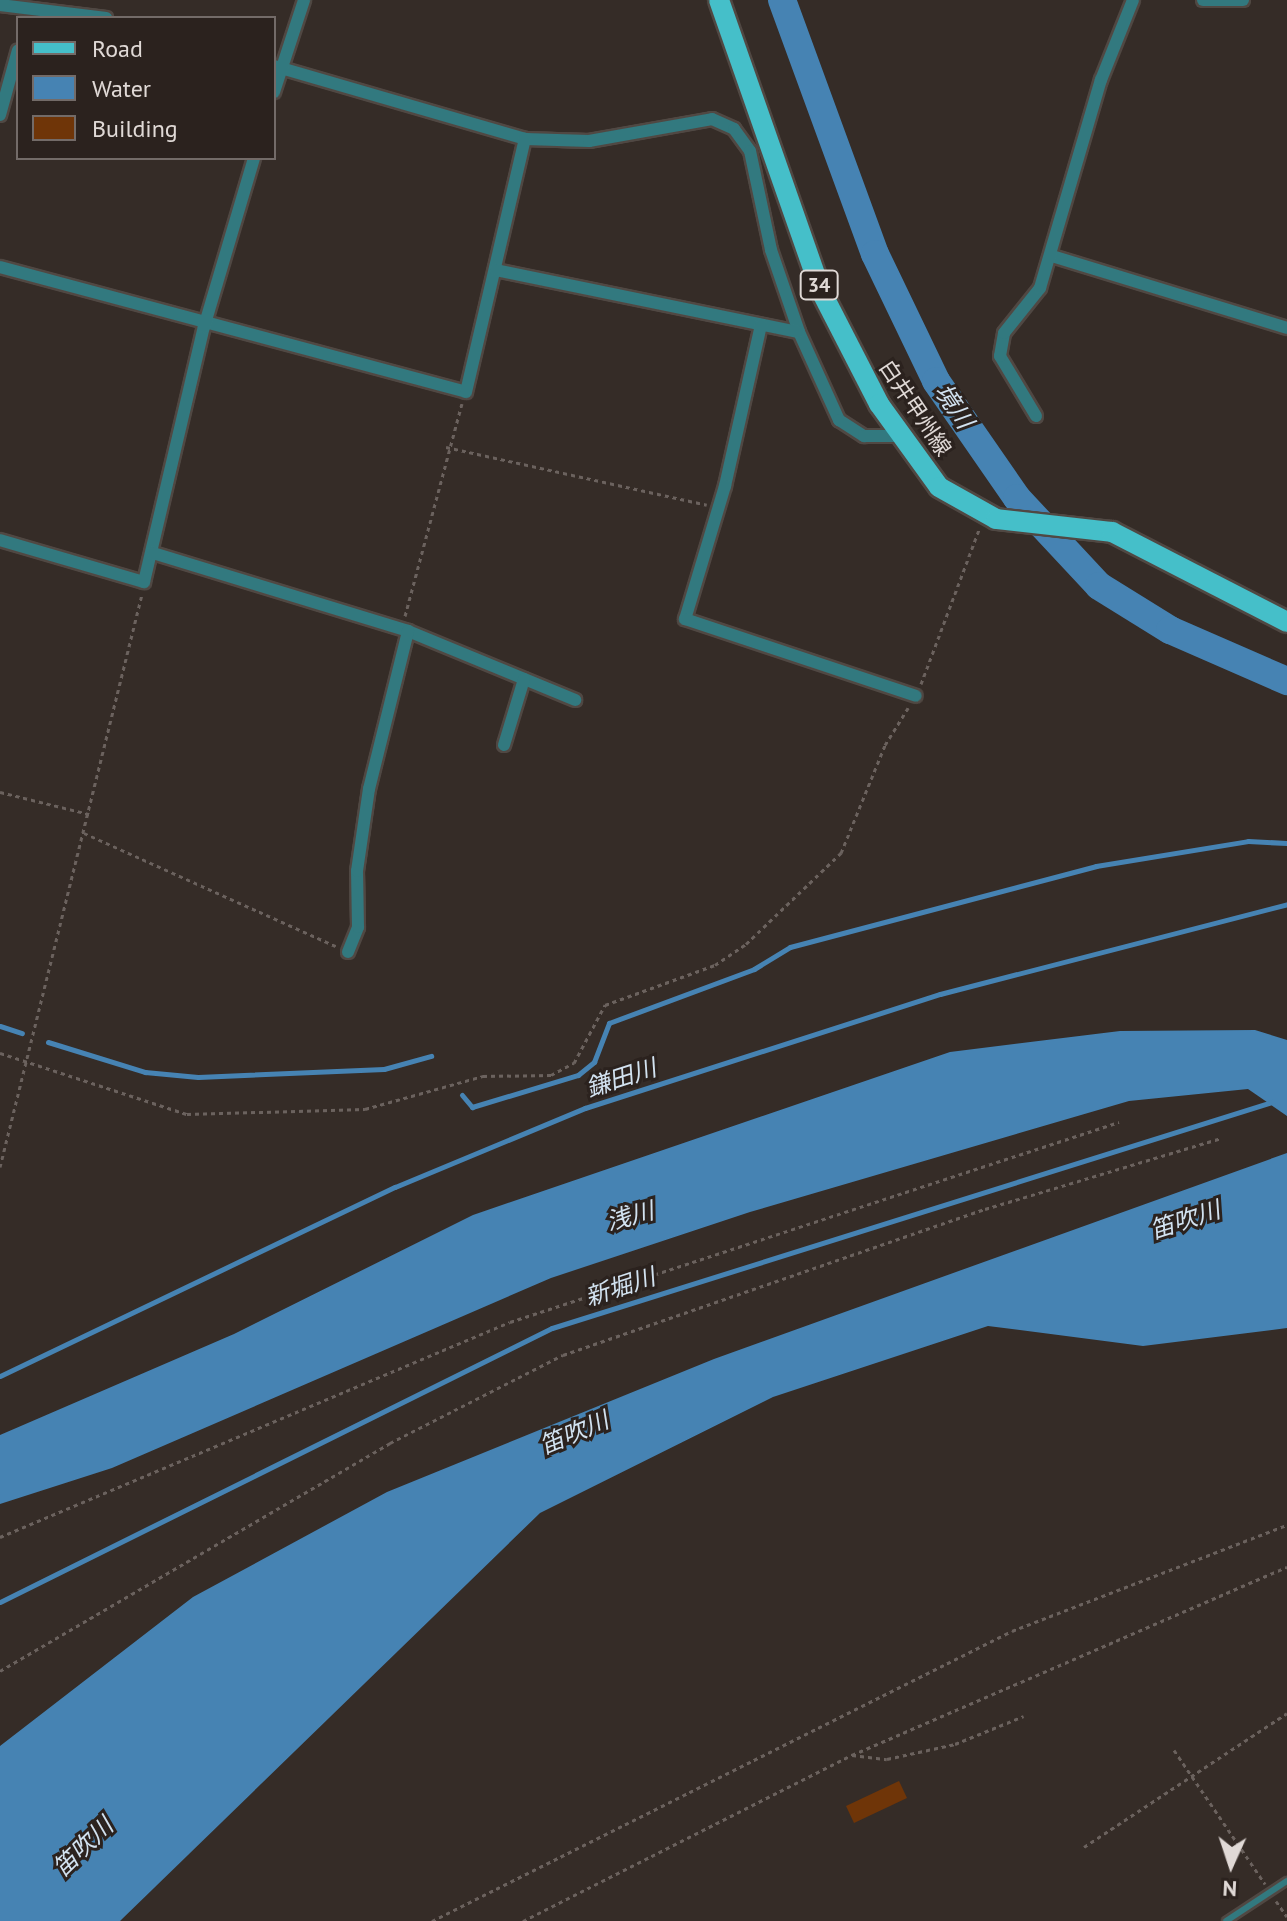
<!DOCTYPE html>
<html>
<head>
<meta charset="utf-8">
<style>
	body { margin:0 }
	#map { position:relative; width:1287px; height:1921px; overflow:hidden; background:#352c27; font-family:"PT Sans","Noto Sans JP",sans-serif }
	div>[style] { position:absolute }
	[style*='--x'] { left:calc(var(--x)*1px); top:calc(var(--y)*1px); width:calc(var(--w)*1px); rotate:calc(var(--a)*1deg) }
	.water>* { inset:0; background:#4683b3 }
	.stream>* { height:5px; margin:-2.5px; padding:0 2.5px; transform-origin:2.5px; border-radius:2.5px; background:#4683b3 }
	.river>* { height:28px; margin:-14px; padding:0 14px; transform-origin:14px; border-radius:14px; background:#4683b3 }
	.building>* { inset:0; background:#6f3508 }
	.path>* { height:3px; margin-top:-1.5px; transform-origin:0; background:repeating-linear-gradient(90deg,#6b625e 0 4px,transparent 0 8px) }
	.roads { filter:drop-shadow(2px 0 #504843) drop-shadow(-2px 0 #504843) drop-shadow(0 2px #504843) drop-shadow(0 -2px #504843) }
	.service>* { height:6px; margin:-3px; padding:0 3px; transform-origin:3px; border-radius:3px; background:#32797f }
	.minor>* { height:12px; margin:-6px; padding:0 6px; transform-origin:6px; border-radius:6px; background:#32797f }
	.primary>* { height:20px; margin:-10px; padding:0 10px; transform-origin:10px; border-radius:10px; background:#45bfc9 }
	span { translate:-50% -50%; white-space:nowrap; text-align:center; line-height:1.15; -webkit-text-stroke:6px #2b221e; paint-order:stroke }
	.shield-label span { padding:2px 6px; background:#2b221e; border:2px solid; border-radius:6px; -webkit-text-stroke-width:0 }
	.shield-label { font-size:20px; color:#e0d9d6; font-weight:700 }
	.street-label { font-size:22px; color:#e0d9d6 }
	.water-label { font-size:24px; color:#d2e2f0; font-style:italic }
	.legend { position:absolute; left:16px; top:16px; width:260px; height:144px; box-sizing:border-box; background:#2b221e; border:2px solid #736b68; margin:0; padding:10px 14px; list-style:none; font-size:24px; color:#e0d9d6 }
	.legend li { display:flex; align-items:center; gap:16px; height:40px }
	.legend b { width:40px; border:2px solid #736b68 }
	.north { position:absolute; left:1191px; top:1825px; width:80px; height:80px; -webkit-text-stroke:6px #2b221e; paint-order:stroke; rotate:183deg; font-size:22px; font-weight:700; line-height:32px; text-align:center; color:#e0d9d6 }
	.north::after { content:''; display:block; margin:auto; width:28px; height:36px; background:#e0d9d6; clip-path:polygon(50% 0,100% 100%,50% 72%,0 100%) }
</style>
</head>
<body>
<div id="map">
	<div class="water">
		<div style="clip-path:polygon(1255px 1030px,1287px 1040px,1287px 1116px,1248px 1089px,1129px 1101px,750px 1212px,551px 1278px,112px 1468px,0 1504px,0 1435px,234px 1334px,473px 1215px,950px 1052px,1120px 1031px)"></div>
		<div style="clip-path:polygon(1287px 1153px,1287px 1328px,1143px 1346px,988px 1326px,773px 1397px,540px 1513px,120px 1921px,0 1921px,0 1746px,193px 1597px,387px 1492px,714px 1359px)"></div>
	</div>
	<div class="stream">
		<div style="--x:0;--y:1026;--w:23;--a:18"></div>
		<div style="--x:48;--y:1042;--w:102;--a:17.2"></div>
		<div style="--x:145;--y:1072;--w:53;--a:5.4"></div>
		<div style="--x:198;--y:1077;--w:186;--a:-2.5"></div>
		<div style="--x:384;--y:1069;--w:49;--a:-15.5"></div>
		<div style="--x:462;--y:1095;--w:16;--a:50"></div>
		<div style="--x:472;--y:1107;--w:111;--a:-16.8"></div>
		<div style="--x:578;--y:1075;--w:21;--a:-39"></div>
		<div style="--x:594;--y:1062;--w:42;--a:-69"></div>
		<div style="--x:609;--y:1023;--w:155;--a:-20.4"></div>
		<div style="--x:754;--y:969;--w:42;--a:-31.4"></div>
		<div style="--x:790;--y:947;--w:317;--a:-14.8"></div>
		<div style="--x:1096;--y:866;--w:154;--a:-9.3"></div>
		<div style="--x:1248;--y:841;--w:39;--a:3"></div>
		<div style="--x:0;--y:1376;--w:438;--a:-25.6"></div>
		<div style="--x:395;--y:1187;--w:206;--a:-22.6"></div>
		<div style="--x:585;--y:1108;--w:373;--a:-17.8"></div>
		<div style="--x:940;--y:994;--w:358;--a:-14.5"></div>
		<div style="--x:0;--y:1602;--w:616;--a:-26.4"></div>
		<div style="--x:552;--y:1328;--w:755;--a:-17.43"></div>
	</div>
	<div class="river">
		<div style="--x:782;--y:0;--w:270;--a:69.9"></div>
		<div style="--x:875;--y:254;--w:141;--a:64.3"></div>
		<div style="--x:936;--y:381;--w:142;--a:55.3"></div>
		<div style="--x:1017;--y:498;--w:120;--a:47"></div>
		<div style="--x:1099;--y:586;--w:84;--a:31.8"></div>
		<div style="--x:1170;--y:630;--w:128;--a:23.6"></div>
	</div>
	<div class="building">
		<div style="clip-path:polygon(899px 1781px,907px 1798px,854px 1823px,846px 1806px)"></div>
	</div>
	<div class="path">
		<div style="--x:446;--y:447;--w:267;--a:12.5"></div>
		<div style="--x:405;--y:616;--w:220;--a:-75"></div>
		<div style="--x:921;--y:684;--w:165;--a:-69.4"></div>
		<div style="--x:0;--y:792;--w:92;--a:13.9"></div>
		<div style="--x:84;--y:833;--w:276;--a:24.2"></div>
		<div style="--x:0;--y:1053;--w:197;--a:18.1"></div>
		<div style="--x:187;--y:1114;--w:178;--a:-1.6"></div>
		<div style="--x:365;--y:1109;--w:123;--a:-15.6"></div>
		<div style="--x:483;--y:1076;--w:68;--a:-0.8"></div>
		<div style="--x:551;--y:1075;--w:26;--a:-28"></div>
		<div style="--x:574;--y:1063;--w:66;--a:-61.9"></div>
		<div style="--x:605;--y:1005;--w:117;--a:-20"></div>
		<div style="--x:715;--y:965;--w:37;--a:-34"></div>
		<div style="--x:746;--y:944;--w:132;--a:-43.8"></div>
		<div style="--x:841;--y:853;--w:117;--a:-67.8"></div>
		<div style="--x:885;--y:745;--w:44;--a:-58.1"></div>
		<div style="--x:0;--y:1167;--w:590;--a:-76.08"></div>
		<div style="--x:0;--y:1537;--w:553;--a:-22.86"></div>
		<div style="--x:510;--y:1322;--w:641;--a:-18.18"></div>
		<div style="--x:0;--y:1671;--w:452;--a:-30.3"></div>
		<div style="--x:390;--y:1443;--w:194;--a:-27"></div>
		<div style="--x:563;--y:1355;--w:447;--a:-19.1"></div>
		<div style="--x:985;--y:1209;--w:246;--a:-16.7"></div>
		<div style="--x:1174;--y:1750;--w:162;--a:55.8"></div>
		<div style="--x:852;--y:1755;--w:35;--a:7"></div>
		<div style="--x:887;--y:1759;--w:70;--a:-12.4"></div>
		<div style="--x:955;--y:1744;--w:74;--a:-22.1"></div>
		<div style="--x:1084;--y:1847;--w:243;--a:-33.4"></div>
		<div style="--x:1276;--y:1901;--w:19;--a:55"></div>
		<div style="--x:432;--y:1921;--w:648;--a:-26.57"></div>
		<div style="--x:1012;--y:1631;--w:295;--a:-21.1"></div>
		<div style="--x:523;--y:1921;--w:369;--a:-26.8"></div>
		<div style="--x:852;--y:1755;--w:474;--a:-23.4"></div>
	</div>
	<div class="roads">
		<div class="service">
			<div style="--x:1226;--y:1921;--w:73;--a:-33.3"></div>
		</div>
		<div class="minor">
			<div style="--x:1203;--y:0;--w:40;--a:0"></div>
			<div style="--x:0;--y:5;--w:107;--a:7"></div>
			<div style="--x:274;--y:66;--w:261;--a:16.2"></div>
			<div style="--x:525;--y:139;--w:64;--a:1.8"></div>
			<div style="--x:589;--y:141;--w:125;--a:-10.1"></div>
			<div style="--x:712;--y:119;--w:24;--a:24"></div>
			<div style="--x:734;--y:129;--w:27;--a:54"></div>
			<div style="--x:750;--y:151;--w:101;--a:78"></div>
			<div style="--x:771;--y:250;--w:87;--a:71.1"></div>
			<div style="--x:799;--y:332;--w:97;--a:65.6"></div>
			<div style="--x:839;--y:420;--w:30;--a:33"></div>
			<div style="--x:864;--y:436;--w:35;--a:0"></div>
			<div style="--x:274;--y:92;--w:97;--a:-71.9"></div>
			<div style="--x:0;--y:115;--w:67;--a:-74.5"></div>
			<div style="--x:1052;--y:256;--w:246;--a:17"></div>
			<div style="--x:0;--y:267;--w:482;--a:15"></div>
			<div style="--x:466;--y:392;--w:260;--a:-76.9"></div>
			<div style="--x:496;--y:270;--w:309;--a:11.6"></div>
			<div style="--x:761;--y:325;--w:165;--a:102.6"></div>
			<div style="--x:725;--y:486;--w:139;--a:106.7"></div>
			<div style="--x:685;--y:619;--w:243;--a:18.4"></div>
			<div style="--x:1036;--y:416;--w:70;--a:-121"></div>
			<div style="--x:1000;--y:356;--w:23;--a:-80"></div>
			<div style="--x:1004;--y:333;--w:58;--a:-51.3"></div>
			<div style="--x:1040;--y:288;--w:217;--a:-73.7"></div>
			<div style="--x:1101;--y:80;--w:86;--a:-68.2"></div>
			<div style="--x:0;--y:540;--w:150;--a:16.3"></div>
			<div style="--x:144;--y:582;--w:262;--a:-76.8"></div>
			<div style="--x:204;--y:327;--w:176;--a:-73.5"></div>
			<div style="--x:153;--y:553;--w:267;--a:17"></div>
			<div style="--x:408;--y:631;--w:181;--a:22.4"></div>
			<div style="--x:504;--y:745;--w:69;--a:-73.1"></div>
			<div style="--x:348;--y:952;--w:27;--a:-68"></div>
			<div style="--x:358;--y:927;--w:56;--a:-91"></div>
			<div style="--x:357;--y:871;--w:83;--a:-81.7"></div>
			<div style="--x:369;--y:789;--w:163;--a:-76.1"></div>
		</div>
		<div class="primary">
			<div style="--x:719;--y:0;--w:308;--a:70.7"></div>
			<div style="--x:821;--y:291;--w:127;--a:62.8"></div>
			<div style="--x:879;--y:404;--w:102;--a:54.1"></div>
			<div style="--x:939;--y:487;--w:65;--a:29.3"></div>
			<div style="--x:996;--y:519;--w:117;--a:6.4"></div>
			<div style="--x:1112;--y:532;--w:197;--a:27.2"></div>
		</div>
	</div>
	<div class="shield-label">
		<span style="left:819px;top:285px">34</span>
	</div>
	<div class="street-label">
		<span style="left:915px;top:408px;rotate:56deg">白井甲州線</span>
	</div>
	<div class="water-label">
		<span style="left:954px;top:406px;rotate:56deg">境川</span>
		<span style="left:621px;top:1078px;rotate:-18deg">鎌田川</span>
		<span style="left:630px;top:1216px;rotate:-15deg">浅川</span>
		<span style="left:1185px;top:1220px;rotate:-18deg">笛吹川</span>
		<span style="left:620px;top:1287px;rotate:-18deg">新堀川</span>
		<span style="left:574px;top:1433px;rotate:-23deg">笛吹川</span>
		<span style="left:83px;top:1847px;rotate:-44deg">笛吹川</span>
	</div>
	<ul class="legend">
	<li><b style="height:10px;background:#45bfc9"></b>Road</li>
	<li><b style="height:22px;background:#4683b3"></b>Water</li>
	<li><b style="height:22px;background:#6f3508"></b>Building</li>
	</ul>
	<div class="north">N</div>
</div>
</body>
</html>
